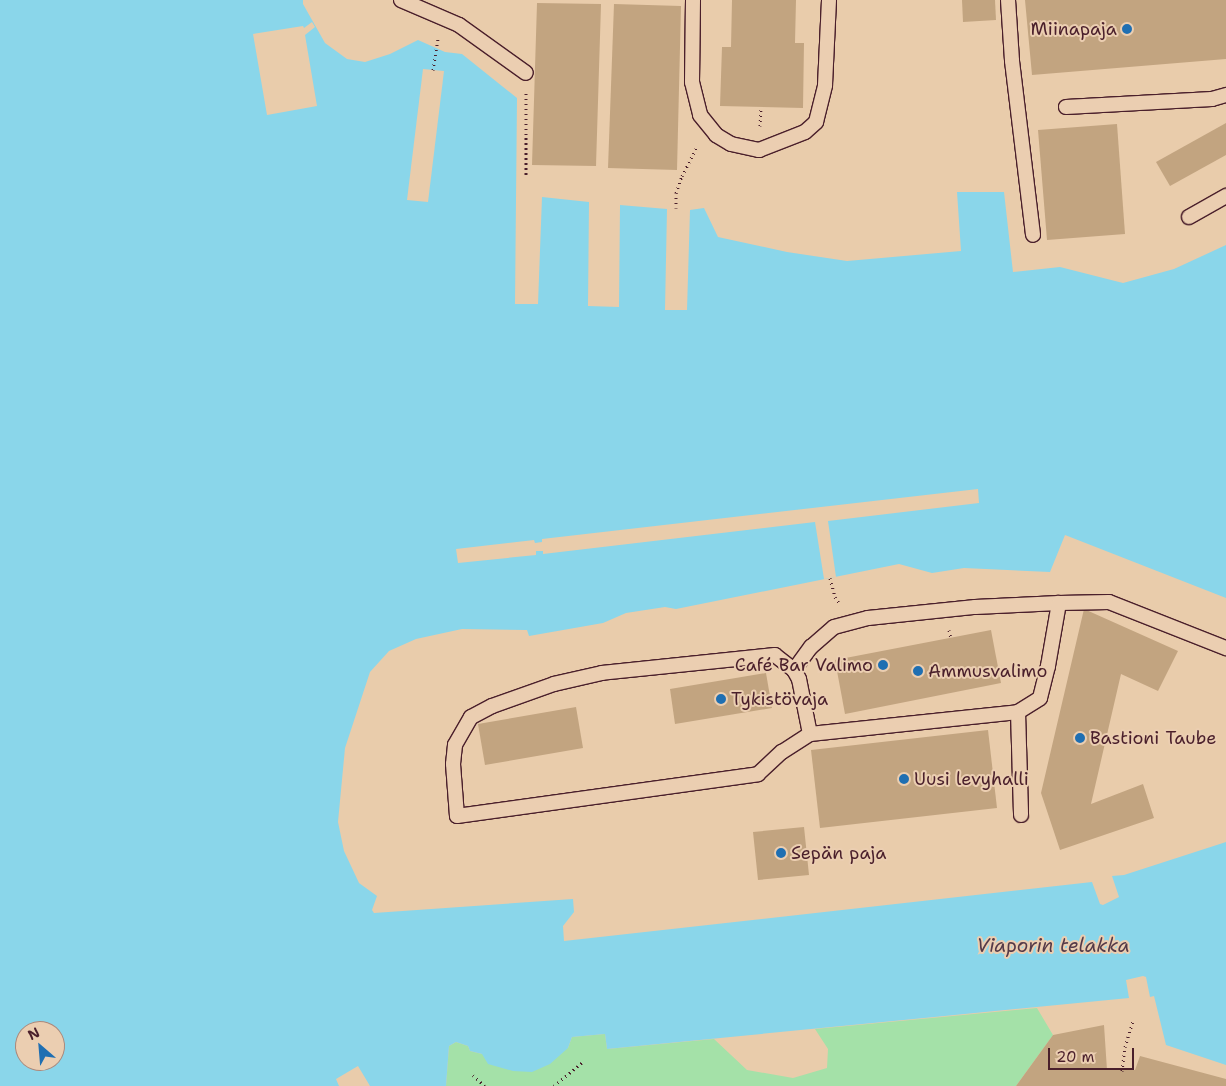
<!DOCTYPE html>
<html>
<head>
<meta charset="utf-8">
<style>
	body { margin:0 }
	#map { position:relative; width:1226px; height:1086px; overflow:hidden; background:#e9ccab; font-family:"Shantell Sans",sans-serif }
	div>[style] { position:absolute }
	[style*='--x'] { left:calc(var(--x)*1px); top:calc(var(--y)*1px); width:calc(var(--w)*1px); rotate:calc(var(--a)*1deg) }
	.green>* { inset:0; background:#a4e1a8 }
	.water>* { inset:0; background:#8ad6ea }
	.pier>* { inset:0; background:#e9ccab }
	.building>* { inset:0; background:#c2a480 }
	.path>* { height:3px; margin-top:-1.5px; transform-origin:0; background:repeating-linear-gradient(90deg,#4a1f2b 0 1px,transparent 0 5px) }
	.roads { filter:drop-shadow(1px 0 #4a1f2b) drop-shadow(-1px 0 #4a1f2b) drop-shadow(0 1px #4a1f2b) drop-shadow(0 -1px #4a1f2b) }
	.lane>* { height:14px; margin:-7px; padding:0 7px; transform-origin:7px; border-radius:7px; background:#ebceb1 }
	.dots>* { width:14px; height:14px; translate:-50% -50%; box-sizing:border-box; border:2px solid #ebceb1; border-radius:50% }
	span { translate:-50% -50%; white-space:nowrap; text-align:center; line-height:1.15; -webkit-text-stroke:4px #ebceb1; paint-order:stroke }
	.poi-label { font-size:18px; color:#4a1f2b }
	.right { translate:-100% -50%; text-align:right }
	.left { translate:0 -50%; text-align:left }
	.water-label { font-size:19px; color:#543a48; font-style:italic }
	.north { position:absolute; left:15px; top:1021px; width:50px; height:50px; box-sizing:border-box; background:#ebceb1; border:1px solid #ab887b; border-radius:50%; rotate:333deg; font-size:14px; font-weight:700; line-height:20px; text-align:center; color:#4a1f2b }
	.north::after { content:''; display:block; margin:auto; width:18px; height:22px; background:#1f6fb2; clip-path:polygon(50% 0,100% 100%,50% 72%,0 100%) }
	.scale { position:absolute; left:1048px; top:1048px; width:86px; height:22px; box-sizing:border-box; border:2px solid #4a1f2b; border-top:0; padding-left:6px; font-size:15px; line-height:18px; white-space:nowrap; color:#4a1f2b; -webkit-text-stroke:4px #ebceb1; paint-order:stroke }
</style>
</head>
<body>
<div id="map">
	<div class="green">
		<div style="clip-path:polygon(1037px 1008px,1053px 1035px,1016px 1086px,446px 1086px,449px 1046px,456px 1042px,468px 1046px,470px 1051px,482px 1054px,568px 1048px,572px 1037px,605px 1034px,607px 1049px,714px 1039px,747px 1070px,793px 1078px,827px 1068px,828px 1049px,815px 1029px)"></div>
	</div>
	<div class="water">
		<div style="clip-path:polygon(evenodd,0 0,303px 0,303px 4px,325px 43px,347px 59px,365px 62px,390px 54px,418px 40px,445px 52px,462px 54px,517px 98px,515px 304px,538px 304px,542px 197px,589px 202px,588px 306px,619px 307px,620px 205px,667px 209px,665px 310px,687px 310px,690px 210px,704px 208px,718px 237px,787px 252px,847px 261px,961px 251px,957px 192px,1004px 192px,1013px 272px,1060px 267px,1123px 283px,1174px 269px,1226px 245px,1226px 598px,1065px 535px,1050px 572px,964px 568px,932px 573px,899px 564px,676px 609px,665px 607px,626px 613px,603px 623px,529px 636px,527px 630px,462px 629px,416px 639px,389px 651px,370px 672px,345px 748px,338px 822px,344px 851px,359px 883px,377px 896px,372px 910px,374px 913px,573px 899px,574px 912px,563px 926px,564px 941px,1092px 882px,1100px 904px,1103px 905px,1119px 897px,1112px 876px,1124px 875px,1226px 842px,1226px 1065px,1166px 1045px,1154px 996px,1150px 997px,1146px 977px,1143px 976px,1126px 980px,1129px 998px,607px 1049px,605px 1034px,572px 1037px,568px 1048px,550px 1064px,532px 1072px,513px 1071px,488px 1064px,482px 1054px,470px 1051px,468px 1046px,456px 1042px,449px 1046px,446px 1086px,370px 1086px,358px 1066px,336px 1079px,339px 1086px,0 1086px,0 0,25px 1031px,55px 1031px,55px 1061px,25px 1061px,25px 1031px)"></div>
	</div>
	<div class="pier">
		<div style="clip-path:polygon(312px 22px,315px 27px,305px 35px,317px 106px,267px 115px,253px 34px,303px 26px,304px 28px)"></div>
		<div style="clip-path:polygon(423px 69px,444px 71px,428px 202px,407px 200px)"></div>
		<div style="clip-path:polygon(978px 489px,979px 503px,828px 521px,836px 577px,824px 579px,815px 522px,543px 554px,543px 551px,536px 551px,536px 555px,458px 563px,456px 549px,534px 540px,535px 543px,542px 542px,542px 539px)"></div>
	</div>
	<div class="building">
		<div style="clip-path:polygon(732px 0,796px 0,795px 43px,804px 43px,803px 108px,720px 106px,722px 47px,731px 47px)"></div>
		<div style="clip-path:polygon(962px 0,995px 0,996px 20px,963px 22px)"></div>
		<div style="clip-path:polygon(1025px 0,1226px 0,1226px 59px,1032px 75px)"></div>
		<div style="clip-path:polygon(537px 3px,601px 4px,596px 166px,532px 165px)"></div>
		<div style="clip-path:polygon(614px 4px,681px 6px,677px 170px,608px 168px)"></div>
		<div style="clip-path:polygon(1226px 123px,1226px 155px,1170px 186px,1156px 162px)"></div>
		<div style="clip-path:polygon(1117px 124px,1125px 234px,1047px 240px,1038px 130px)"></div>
		<div style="clip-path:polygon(1084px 609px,1178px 651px,1158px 691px,1121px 674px,1091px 804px,1143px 784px,1154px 818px,1060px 850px,1041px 793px)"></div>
		<div style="clip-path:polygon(991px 630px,1001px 683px,845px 714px,835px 660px)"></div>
		<div style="clip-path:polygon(766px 673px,772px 708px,675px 724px,670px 689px)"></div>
		<div style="clip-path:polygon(576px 707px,583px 748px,485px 765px,478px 724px)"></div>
		<div style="clip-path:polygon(988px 730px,997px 808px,820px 828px,811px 750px)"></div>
		<div style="clip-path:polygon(804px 827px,809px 875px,758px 880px,753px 832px)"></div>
		<div style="clip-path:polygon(1104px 1025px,1107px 1070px,1135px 1070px,1140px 1056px,1226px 1079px,1226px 1086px,1016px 1086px,1053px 1035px)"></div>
	</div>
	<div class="path">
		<div style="--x:433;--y:70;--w:32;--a:-81"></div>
		<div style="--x:526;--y:93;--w:82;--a:90"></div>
		<div style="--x:760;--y:126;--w:19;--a:-87"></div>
		<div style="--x:676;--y:208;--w:15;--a:-90"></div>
		<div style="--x:676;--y:193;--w:18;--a:-71"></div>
		<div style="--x:682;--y:176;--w:33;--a:-63"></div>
		<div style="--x:830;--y:578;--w:20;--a:75"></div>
		<div style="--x:835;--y:597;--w:7;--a:56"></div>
		<div style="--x:949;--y:630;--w:8;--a:76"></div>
		<div style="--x:1122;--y:1071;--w:24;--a:-83"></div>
		<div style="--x:1125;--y:1047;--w:27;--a:-73"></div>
		<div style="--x:473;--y:1075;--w:16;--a:43"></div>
		<div style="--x:554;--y:1086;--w:39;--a:-40"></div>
	</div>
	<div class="roads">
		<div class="lane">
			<div style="--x:401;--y:0;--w:63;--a:23.3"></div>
			<div style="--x:459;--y:25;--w:82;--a:35.6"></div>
			<div style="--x:693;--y:0;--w:82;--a:90.7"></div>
			<div style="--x:692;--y:82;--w:34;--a:76"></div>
			<div style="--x:700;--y:115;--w:26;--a:51"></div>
			<div style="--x:716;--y:135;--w:17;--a:31"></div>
			<div style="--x:731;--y:144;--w:29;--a:12"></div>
			<div style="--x:759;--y:150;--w:49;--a:-21.4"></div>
			<div style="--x:805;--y:132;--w:15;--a:-42"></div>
			<div style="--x:816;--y:122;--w:38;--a:-76"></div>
			<div style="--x:825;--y:85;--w:85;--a:-87.3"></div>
			<div style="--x:1008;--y:0;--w:61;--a:86.2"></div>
			<div style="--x:1012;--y:61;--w:175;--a:83.1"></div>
			<div style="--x:1066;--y:107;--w:146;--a:-3.1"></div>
			<div style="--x:1212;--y:99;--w:15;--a:-16"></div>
			<div style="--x:1189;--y:217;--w:43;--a:-29.6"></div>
			<div style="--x:794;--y:670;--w:29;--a:-54"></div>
			<div style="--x:811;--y:647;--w:30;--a:-41"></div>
			<div style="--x:834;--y:627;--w:35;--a:-15"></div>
			<div style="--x:868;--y:618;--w:108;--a:-5.9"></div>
			<div style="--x:975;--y:607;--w:84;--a:-2.7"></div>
			<div style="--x:1059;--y:603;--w:50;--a:-1.1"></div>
			<div style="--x:1109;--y:602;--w:126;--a:21.5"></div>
			<div style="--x:1018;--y:712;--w:103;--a:88.3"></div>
			<div style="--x:810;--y:734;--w:56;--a:-101.3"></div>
			<div style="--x:799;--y:679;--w:10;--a:-119"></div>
			<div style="--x:794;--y:670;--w:24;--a:-142"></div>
			<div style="--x:775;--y:655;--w:174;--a:174.1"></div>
			<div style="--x:602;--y:673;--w:49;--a:167.1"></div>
			<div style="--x:554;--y:684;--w:66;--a:160.5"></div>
			<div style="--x:492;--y:706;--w:24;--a:152"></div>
			<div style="--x:471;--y:717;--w:32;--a:120"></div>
			<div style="--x:455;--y:745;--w:19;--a:96"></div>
			<div style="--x:453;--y:764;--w:52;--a:85.6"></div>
			<div style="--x:457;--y:816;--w:304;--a:-7.9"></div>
			<div style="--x:758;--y:774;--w:33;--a:-43"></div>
			<div style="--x:782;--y:752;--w:33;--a:-33"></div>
			<div style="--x:810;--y:734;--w:209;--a:-6"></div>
			<div style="--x:1018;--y:712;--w:26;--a:-32"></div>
			<div style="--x:1040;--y:698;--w:33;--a:-76"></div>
			<div style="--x:1048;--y:666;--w:64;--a:-80.1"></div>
		</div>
	</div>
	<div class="dots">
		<div style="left:1127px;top:29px;background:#1f6fb2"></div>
		<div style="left:883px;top:665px;background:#1f6fb2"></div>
		<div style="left:918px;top:671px;background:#1f6fb2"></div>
		<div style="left:721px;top:699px;background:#1f6fb2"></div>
		<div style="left:1080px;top:738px;background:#1f6fb2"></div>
		<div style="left:904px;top:779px;background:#1f6fb2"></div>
		<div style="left:781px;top:853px;background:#1f6fb2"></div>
	</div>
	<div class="poi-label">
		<span class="right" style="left:1117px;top:29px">Miinapaja</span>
		<span class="right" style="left:873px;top:665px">Café Bar Valimo</span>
		<span class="left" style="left:928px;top:671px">Ammusvalimo</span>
		<span class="left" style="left:731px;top:699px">Tykistövaja</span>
		<span class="left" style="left:1090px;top:738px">Bastioni Taube</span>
		<span class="left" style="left:914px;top:779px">Uusi levyhalli</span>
		<span class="left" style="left:791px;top:853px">Sepän paja</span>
	</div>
	<div class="water-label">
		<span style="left:1053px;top:946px">Viaporin telakka</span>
	</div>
	<div class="north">N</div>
	<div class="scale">20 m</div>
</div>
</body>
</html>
